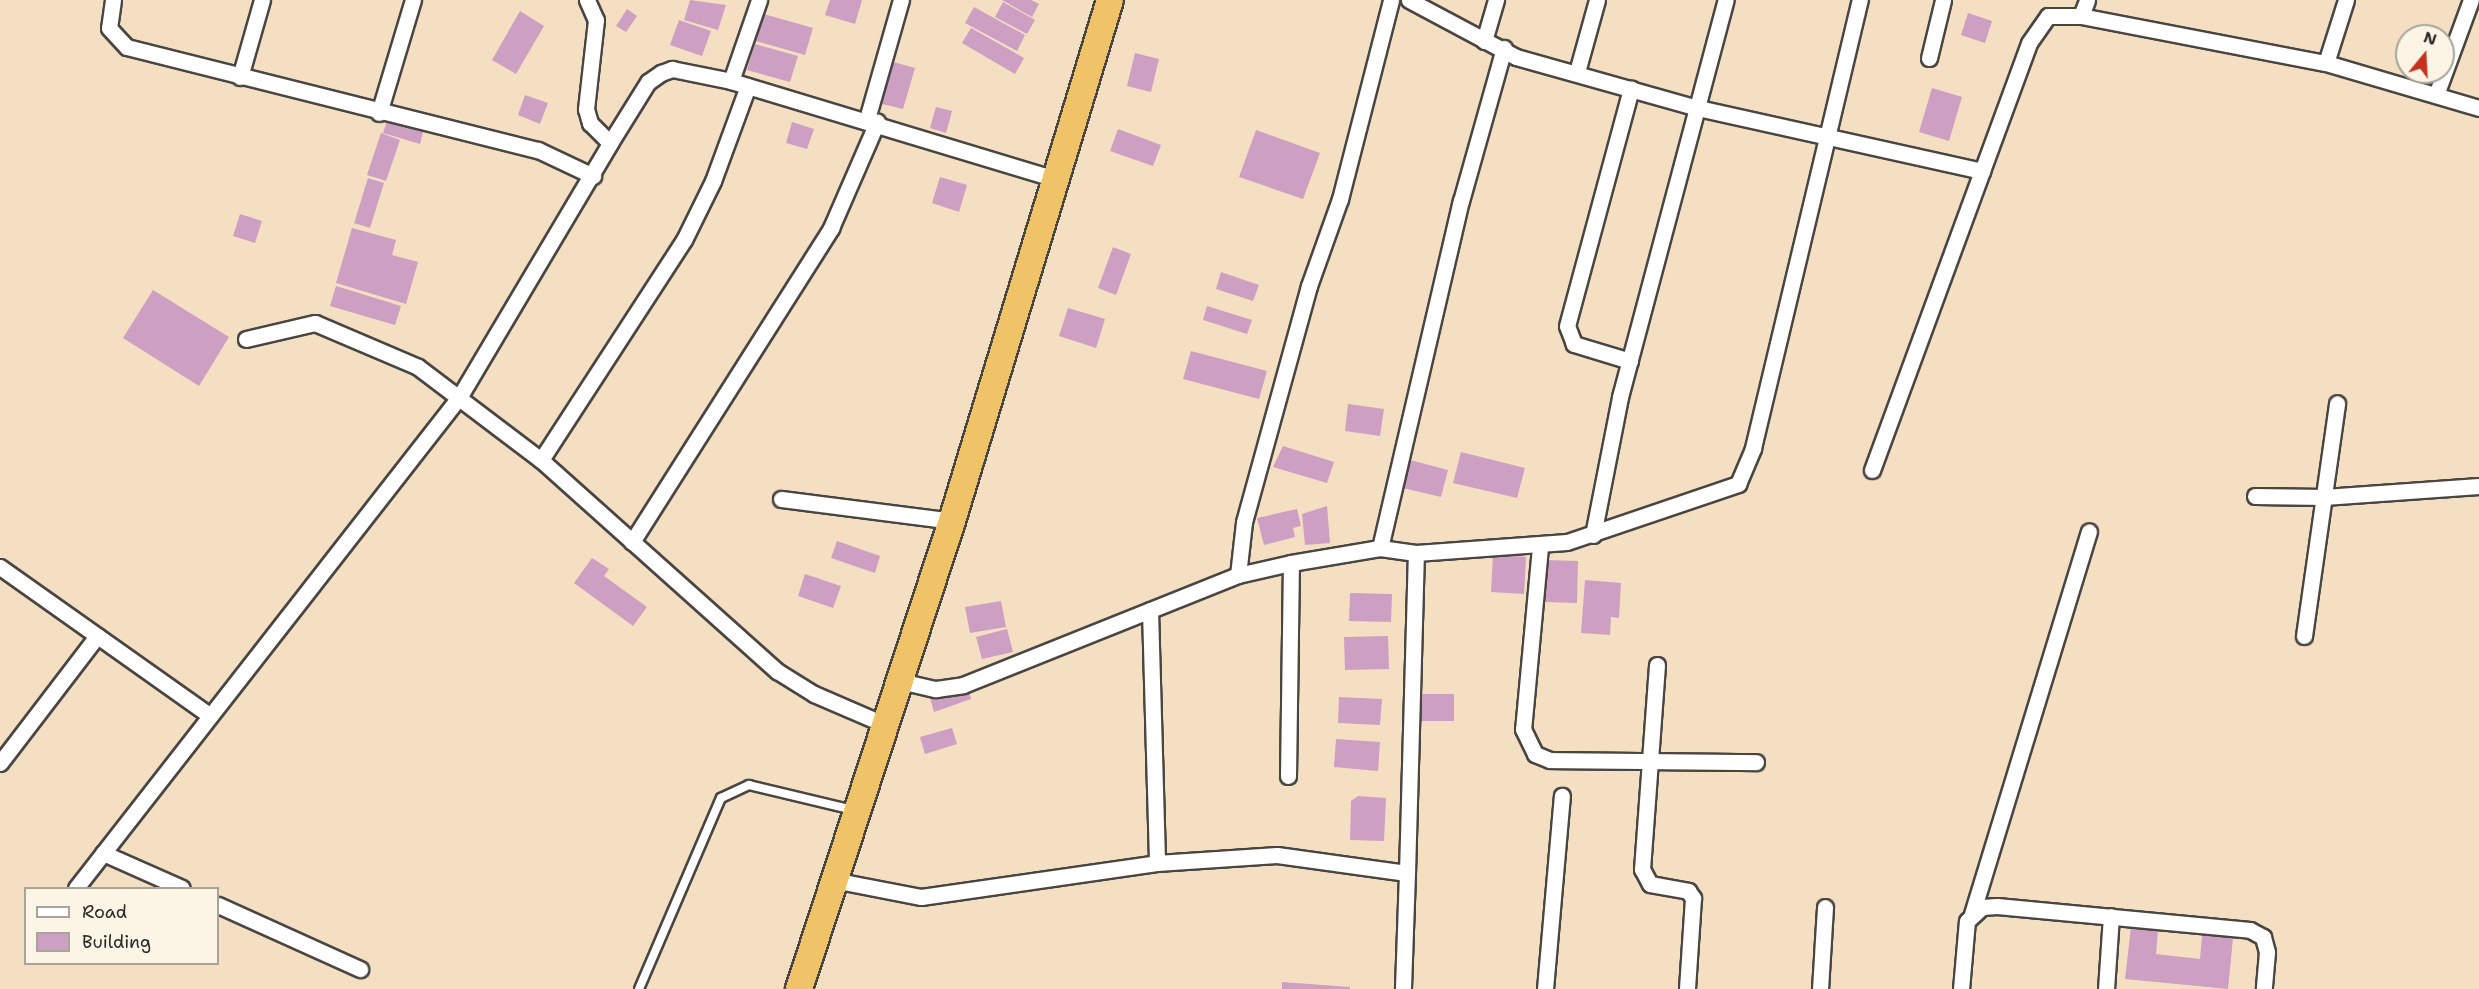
<!DOCTYPE html>
<html>
<head>
<meta charset="utf-8">
<style>
	body { margin:0 }
	#map { position:relative; width:2479px; height:989px; overflow:hidden; background:#f5dfc2; font-family:"Shantell Sans",sans-serif }
	div>[style] { position:absolute }
	[style*='--x'] { left:calc(var(--x)*1px); top:calc(var(--y)*1px); width:calc(var(--w)*1px); rotate:calc(var(--a)*1deg) }
	.building>* { inset:0; background:#cd9fc3 }
	.roads { filter:drop-shadow(2px 0 #494642) drop-shadow(-2px 0 #494642) drop-shadow(0 2px #494642) drop-shadow(0 -2px #494642) }
	.service>* { height:8px; margin:-4px; padding:0 4px; transform-origin:4px; border-radius:4px; background:#fff }
	.minor>* { height:15px; margin:-7.5px; padding:0 7.5px; transform-origin:7.5px; border-radius:7.5px; background:#fff }
	.trunk>* { height:26px; margin:-13px; padding:0 13px; transform-origin:13px; border-radius:13px; background:#f1c369 }
	span { translate:-50% -50%; white-space:nowrap; text-align:center; line-height:1.15; -webkit-text-stroke:6px #fcf5e5; paint-order:stroke }
	.legend { position:absolute; left:24px; top:887px; width:195px; height:78px; box-sizing:border-box; background:#fcf5e5; border:2px solid #a8a49b; margin:0; padding:8px 10px; list-style:none; font-size:18px; color:#2b2b2b }
	.legend li { display:flex; align-items:center; gap:12px; height:30px }
	.legend b { width:30px; border:2px solid #a8a49b }
	.north { position:absolute; left:2395px; top:24px; width:60px; height:60px; box-sizing:border-box; background:#fcf5e5; border:2px solid #a8a49b; border-radius:50%; rotate:18deg; font-size:16px; font-weight:700; line-height:24px; text-align:center; color:#2b2b2b }
	.north::after { content:''; display:block; margin:auto; width:21px; height:27px; background:#c8321e; clip-path:polygon(50% 0,100% 100%,50% 72%,0 100%) }
</style>
</head>
<body>
<div id="map">
	<div class="building">
		<div style="clip-path:polygon(690px 0,726px 5px,718px 30px,684px 20px)"></div>
		<div style="clip-path:polygon(830px 0,862px 0,855px 24px,825px 15px)"></div>
		<div style="clip-path:polygon(1002px 0,1031px 0,1039px 4px,1032px 17px)"></div>
		<div style="clip-path:polygon(1003px 2px,1035px 20px,1027px 34px,995px 17px)"></div>
		<div style="clip-path:polygon(974px 7px,1025px 35px,1017px 51px,965px 23px)"></div>
		<div style="clip-path:polygon(627px 9px,637px 16px,626px 32px,616px 26px)"></div>
		<div style="clip-path:polygon(520px 11px,544px 26px,516px 74px,492px 60px)"></div>
		<div style="clip-path:polygon(760px 13px,813px 28px,805px 55px,752px 40px)"></div>
		<div style="clip-path:polygon(1968px 13px,1992px 21px,1985px 43px,1961px 35px)"></div>
		<div style="clip-path:polygon(679px 20px,711px 31px,702px 56px,670px 45px)"></div>
		<div style="clip-path:polygon(971px 28px,1024px 58px,1015px 74px,962px 43px)"></div>
		<div style="clip-path:polygon(755px 44px,798px 56px,790px 82px,747px 70px)"></div>
		<div style="clip-path:polygon(1135px 53px,1159px 59px,1151px 92px,1127px 86px)"></div>
		<div style="clip-path:polygon(890px 61px,915px 68px,903px 109px,878px 103px)"></div>
		<div style="clip-path:polygon(1932px 88px,1962px 97px,1949px 141px,1919px 132px)"></div>
		<div style="clip-path:polygon(525px 95px,548px 103px,540px 124px,518px 115px)"></div>
		<div style="clip-path:polygon(936px 107px,952px 111px,946px 133px,930px 128px)"></div>
		<div style="clip-path:polygon(387px 121px,423px 132px,420px 144px,383px 133px)"></div>
		<div style="clip-path:polygon(792px 122px,814px 129px,807px 149px,786px 143px)"></div>
		<div style="clip-path:polygon(1118px 129px,1161px 145px,1153px 166px,1110px 151px)"></div>
		<div style="clip-path:polygon(1256px 130px,1320px 153px,1303px 199px,1239px 177px)"></div>
		<div style="clip-path:polygon(381px 133px,400px 140px,386px 181px,367px 175px)"></div>
		<div style="clip-path:polygon(940px 177px,967px 185px,959px 212px,932px 203px)"></div>
		<div style="clip-path:polygon(368px 178px,384px 183px,370px 228px,354px 223px)"></div>
		<div style="clip-path:polygon(240px 214px,262px 221px,255px 243px,233px 236px)"></div>
		<div style="clip-path:polygon(352px 228px,396px 240px,392px 255px,418px 262px,406px 304px,336px 283px)"></div>
		<div style="clip-path:polygon(1113px 247px,1131px 254px,1116px 295px,1098px 288px)"></div>
		<div style="clip-path:polygon(1221px 272px,1259px 285px,1253px 301px,1216px 289px)"></div>
		<div style="clip-path:polygon(336px 286px,401px 306px,395px 325px,330px 306px)"></div>
		<div style="clip-path:polygon(153px 290px,229px 337px,199px 386px,123px 338px)"></div>
		<div style="clip-path:polygon(1207px 306px,1252px 320px,1247px 334px,1203px 320px)"></div>
		<div style="clip-path:polygon(1068px 308px,1105px 319px,1096px 348px,1059px 336px)"></div>
		<div style="clip-path:polygon(1191px 351px,1267px 371px,1259px 399px,1183px 379px)"></div>
		<div style="clip-path:polygon(1348px 404px,1384px 409px,1380px 436px,1345px 431px)"></div>
		<div style="clip-path:polygon(1283px 446px,1334px 462px,1327px 483px,1273px 467px)"></div>
		<div style="clip-path:polygon(1461px 452px,1525px 468px,1517px 498px,1453px 483px)"></div>
		<div style="clip-path:polygon(1410px 460px,1448px 470px,1441px 497px,1403px 488px)"></div>
		<div style="clip-path:polygon(1327px 506px,1330px 543px,1305px 545px,1302px 514px)"></div>
		<div style="clip-path:polygon(1297px 509px,1301px 526px,1293px 528px,1295px 537px,1264px 545px,1257px 518px)"></div>
		<div style="clip-path:polygon(837px 541px,880px 556px,875px 573px,831px 558px)"></div>
		<div style="clip-path:polygon(1493px 554px,1526px 557px,1524px 594px,1491px 592px)"></div>
		<div style="clip-path:polygon(592px 558px,609px 569px,604px 576px,647px 607px,633px 626px,574px 583px)"></div>
		<div style="clip-path:polygon(1547px 560px,1578px 561px,1577px 603px,1545px 602px)"></div>
		<div style="clip-path:polygon(805px 574px,841px 586px,833px 608px,798px 596px)"></div>
		<div style="clip-path:polygon(1585px 580px,1621px 583px,1619px 618px,1611px 617px,1610px 635px,1581px 633px)"></div>
		<div style="clip-path:polygon(1350px 593px,1392px 594px,1391px 622px,1349px 621px)"></div>
		<div style="clip-path:polygon(1001px 601px,1006px 627px,970px 633px,965px 607px)"></div>
		<div style="clip-path:polygon(1007px 629px,1013px 652px,982px 659px,976px 637px)"></div>
		<div style="clip-path:polygon(1388px 636px,1389px 669px,1345px 670px,1344px 637px)"></div>
		<div style="clip-path:polygon(967px 685px,971px 699px,934px 712px,930px 698px)"></div>
		<div style="clip-path:polygon(1416px 694px,1454px 694px,1454px 721px,1416px 721px)"></div>
		<div style="clip-path:polygon(1339px 697px,1382px 699px,1380px 725px,1338px 723px)"></div>
		<div style="clip-path:polygon(952px 728px,957px 744px,925px 754px,920px 737px)"></div>
		<div style="clip-path:polygon(1336px 739px,1380px 742px,1378px 771px,1334px 767px)"></div>
		<div style="clip-path:polygon(1358px 796px,1386px 798px,1384px 841px,1350px 840px,1351px 801px)"></div>
		<div style="clip-path:polygon(2131px 927px,2158px 930px,2156px 954px,2200px 959px,2202px 935px,2233px 938px,2228px 989px,2125px 979px)"></div>
		<div style="clip-path:polygon(1282px 982px,1350px 987px,1350px 989px,1282px 989px)"></div>
	</div>
	<div class="roads">
		<div class="service">
			<div style="--x:639;--y:989;--w:208;--a:-66.8"></div>
			<div style="--x:721;--y:798;--w:31;--a:-25"></div>
			<div style="--x:749;--y:785;--w:107;--a:13.5"></div>
		</div>
		<div class="minor">
			<div style="--x:113;--y:0;--w:28;--a:98"></div>
			<div style="--x:109;--y:28;--w:26;--a:47"></div>
			<div style="--x:127;--y:47;--w:424;--a:14.1"></div>
			<div style="--x:538;--y:150;--w:61;--a:25.3"></div>
			<div style="--x:587;--y:0;--w:22;--a:66"></div>
			<div style="--x:596;--y:20;--w:90;--a:96.4"></div>
			<div style="--x:586;--y:109;--w:15;--a:74"></div>
			<div style="--x:590;--y:123;--w:28;--a:45"></div>
			<div style="--x:1409;--y:0;--w:121;--a:28"></div>
			<div style="--x:1516;--y:57;--w:189;--a:15.7"></div>
			<div style="--x:1698;--y:108;--w:291;--a:12.5"></div>
			<div style="--x:1982;--y:171;--w:136;--a:-69.8"></div>
			<div style="--x:2029;--y:43;--w:33;--a:-55"></div>
			<div style="--x:2048;--y:16;--w:33;--a:0"></div>
			<div style="--x:2081;--y:16;--w:249;--a:10.9"></div>
			<div style="--x:2326;--y:63;--w:159;--a:16.4"></div>
			<div style="--x:2081;--y:16;--w:17;--a:-69"></div>
			<div style="--x:1484;--y:41;--w:43;--a:-73.7"></div>
			<div style="--x:1929;--y:58;--w:60;--a:-76.4"></div>
			<div style="--x:2326;--y:63;--w:66;--a:-72.4"></div>
			<div style="--x:1577;--y:72;--w:75;--a:-74.5"></div>
			<div style="--x:240;--y:77;--w:80;--a:-74.1"></div>
			<div style="--x:731;--y:81;--w:86;--a:-70.9"></div>
			<div style="--x:2436;--y:95;--w:101;--a:-69.8"></div>
			<div style="--x:379;--y:113;--w:118;--a:-73.3"></div>
			<div style="--x:867;--y:119;--w:124;--a:-74.1"></div>
			<div style="--x:246;--y:339;--w:71;--a:-13.1"></div>
			<div style="--x:315;--y:323;--w:112;--a:23.1"></div>
			<div style="--x:418;--y:367;--w:154;--a:37.1"></div>
			<div style="--x:541;--y:460;--w:317;--a:41.8"></div>
			<div style="--x:777;--y:671;--w:44;--a:31.9"></div>
			<div style="--x:814;--y:694;--w:78;--a:23.3"></div>
			<div style="--x:1630;--y:361;--w:59;--a:-163.1"></div>
			<div style="--x:1574;--y:344;--w:19;--a:-111"></div>
			<div style="--x:1567;--y:326;--w:246;--a:-74.9"></div>
			<div style="--x:541;--y:460;--w:262;--a:-57"></div>
			<div style="--x:684;--y:240;--w:66;--a:-63.8"></div>
			<div style="--x:713;--y:181;--w:101;--a:-69.8"></div>
			<div style="--x:1872;--y:470;--w:319;--a:-69.8"></div>
			<div style="--x:2255;--y:496;--w:69;--a:0.8"></div>
			<div style="--x:2324;--y:497;--w:155;--a:-4.1"></div>
			<div style="--x:781;--y:499;--w:172;--a:7.3"></div>
			<div style="--x:1593;--y:535;--w:141;--a:-78.9"></div>
			<div style="--x:1620;--y:397;--w:411;--a:-75.1"></div>
			<div style="--x:632;--y:542;--w:372;--a:-57.6"></div>
			<div style="--x:831;--y:228;--w:116;--a:-66.5"></div>
			<div style="--x:1540;--y:547;--w:183;--a:95.3"></div>
			<div style="--x:1523;--y:729;--w:28;--a:64"></div>
			<div style="--x:1535;--y:754;--w:16;--a:22"></div>
			<div style="--x:1550;--y:760;--w:206;--a:0.6"></div>
			<div style="--x:1380;--y:548;--w:356;--a:-76.9"></div>
			<div style="--x:1461;--y:201;--w:159;--a:-74.3"></div>
			<div style="--x:0;--y:567;--w:256;--a:35.3"></div>
			<div style="--x:1238;--y:575;--w:53;--a:-83.5"></div>
			<div style="--x:1244;--y:522;--w:245;--a:-74.6"></div>
			<div style="--x:1309;--y:286;--w:92;--a:-70.4"></div>
			<div style="--x:1340;--y:199;--w:205;--a:-75.6"></div>
			<div style="--x:1150;--y:610;--w:253;--a:88.4"></div>
			<div style="--x:2304;--y:636;--w:235;--a:-81.9"></div>
			<div style="--x:1657;--y:665;--w:205;--a:94.2"></div>
			<div style="--x:1642;--y:869;--w:17;--a:62"></div>
			<div style="--x:1650;--y:884;--w:39;--a:10"></div>
			<div style="--x:1688;--y:891;--w:9;--a:54"></div>
			<div style="--x:1693;--y:898;--w:91;--a:93.8"></div>
			<div style="--x:900;--y:681;--w:37;--a:13"></div>
			<div style="--x:936;--y:689;--w:27;--a:-8"></div>
			<div style="--x:963;--y:685;--w:296;--a:-21.8"></div>
			<div style="--x:1238;--y:575;--w:54;--a:-12.8"></div>
			<div style="--x:1291;--y:563;--w:90;--a:-9.6"></div>
			<div style="--x:1380;--y:548;--w:36;--a:8"></div>
			<div style="--x:1416;--y:553;--w:151;--a:-4.2"></div>
			<div style="--x:1567;--y:542;--w:181;--a:-18.7"></div>
			<div style="--x:1738;--y:484;--w:39;--a:-67"></div>
			<div style="--x:1753;--y:448;--w:461;--a:-76.6"></div>
			<div style="--x:0;--y:763;--w:160;--a:-52.6"></div>
			<div style="--x:1288;--y:776;--w:213;--a:-89.2"></div>
			<div style="--x:103;--y:853;--w:86;--a:23.9"></div>
			<div style="--x:1407;--y:873;--w:320;--a:-88.4"></div>
			<div style="--x:833;--y:880;--w:90;--a:10.9"></div>
			<div style="--x:921;--y:897;--w:238;--a:-8.2"></div>
			<div style="--x:1157;--y:863;--w:120;--a:-3.8"></div>
			<div style="--x:1277;--y:855;--w:131;--a:7.9"></div>
			<div style="--x:1407;--y:873;--w:116;--a:92"></div>
			<div style="--x:76;--y:888;--w:624;--a:-52.03"></div>
			<div style="--x:460;--y:396;--w:294;--a:-59.3"></div>
			<div style="--x:610;--y:143;--w:72;--a:-58.1"></div>
			<div style="--x:648;--y:82;--w:16;--a:-35"></div>
			<div style="--x:661;--y:73;--w:12;--a:-20"></div>
			<div style="--x:672;--y:69;--w:60;--a:11.5"></div>
			<div style="--x:731;--y:81;--w:342;--a:16.8"></div>
			<div style="--x:218;--y:905;--w:156;--a:24.3"></div>
			<div style="--x:1972;--y:914;--w:400;--a:-73"></div>
			<div style="--x:1545;--y:989;--w:194;--a:-85"></div>
			<div style="--x:1820;--y:989;--w:82;--a:-86.5"></div>
			<div style="--x:1961;--y:989;--w:68;--a:-85"></div>
			<div style="--x:1967;--y:921;--w:21;--a:-43"></div>
			<div style="--x:1982;--y:907;--w:15;--a:-4"></div>
			<div style="--x:1997;--y:906;--w:254;--a:5.4"></div>
			<div style="--x:2250;--y:930;--w:15;--a:28"></div>
			<div style="--x:2263;--y:937;--w:16;--a:75"></div>
			<div style="--x:2267;--y:952;--w:37;--a:95"></div>
			<div style="--x:2106;--y:989;--w:73;--a:-86.1"></div>
		</div>
		<div class="trunk">
			<div style="--x:799;--y:989;--w:492;--a:-71.9"></div>
			<div style="--x:952;--y:521;--w:544;--a:-73.13"></div>
		</div>
	</div>
	<ul class="legend">
	<li><b style="height:8px;background:#fff"></b>Road</li>
	<li><b style="height:16px;background:#cd9fc3"></b>Building</li>
	</ul>
	<div class="north">N</div>
</div>
</body>
</html>
